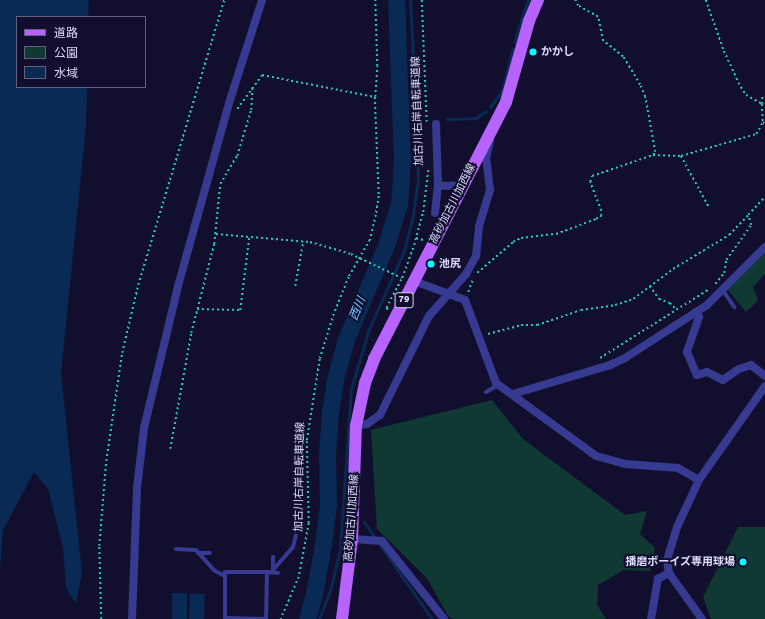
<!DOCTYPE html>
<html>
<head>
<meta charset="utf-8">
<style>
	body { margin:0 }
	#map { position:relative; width:765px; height:619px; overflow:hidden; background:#120f2e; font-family:Signika,"Noto Sans JP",sans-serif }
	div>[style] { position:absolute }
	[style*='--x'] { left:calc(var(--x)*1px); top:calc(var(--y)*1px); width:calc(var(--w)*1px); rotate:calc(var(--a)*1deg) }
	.green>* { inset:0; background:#113934 }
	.water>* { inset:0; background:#082a54 }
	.stream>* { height:3px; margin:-1.5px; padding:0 1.5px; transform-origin:1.5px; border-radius:1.5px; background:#082a54 }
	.river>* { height:17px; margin:-8.5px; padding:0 8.5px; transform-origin:8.5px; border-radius:8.5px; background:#082a54 }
	.path>* { height:1.5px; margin-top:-0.75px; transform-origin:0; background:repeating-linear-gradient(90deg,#24cbb2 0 2px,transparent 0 5px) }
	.lane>* { height:4px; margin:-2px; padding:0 2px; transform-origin:2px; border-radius:2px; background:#363a91 }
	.street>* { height:8px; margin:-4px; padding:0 4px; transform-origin:4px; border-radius:4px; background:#363a91 }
	.primary>* { height:12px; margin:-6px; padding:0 6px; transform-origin:6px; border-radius:6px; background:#b763ff }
	.dots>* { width:11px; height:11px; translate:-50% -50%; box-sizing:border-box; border:2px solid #120f2e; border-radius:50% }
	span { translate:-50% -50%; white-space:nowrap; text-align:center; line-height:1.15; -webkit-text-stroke:4px #120f2e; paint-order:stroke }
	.shield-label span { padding:1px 3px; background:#120f2e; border:1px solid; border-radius:3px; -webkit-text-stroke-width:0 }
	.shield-label { font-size:10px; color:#dddcff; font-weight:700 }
	.poi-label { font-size:11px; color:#dddcff; font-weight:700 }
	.left { translate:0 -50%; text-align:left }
	.right { translate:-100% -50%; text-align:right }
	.street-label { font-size:11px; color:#dddcff }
	.water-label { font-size:12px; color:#6ac7ff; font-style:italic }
	.legend { position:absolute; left:16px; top:16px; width:130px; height:72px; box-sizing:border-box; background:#120f2e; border:1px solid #636182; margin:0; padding:5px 7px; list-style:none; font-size:12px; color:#dddcff }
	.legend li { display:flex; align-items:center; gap:8px; height:20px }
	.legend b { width:20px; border:1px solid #636182 }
</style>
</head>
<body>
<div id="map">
	<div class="green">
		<div style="clip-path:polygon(765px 251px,765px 274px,753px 287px,758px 300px,746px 312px,727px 289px)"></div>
		<div style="clip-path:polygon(492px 400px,523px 439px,625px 515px,647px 511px,640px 534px,655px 548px,650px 571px,624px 570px,598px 585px,597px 605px,606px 619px,453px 619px,448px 616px,427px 578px,377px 529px,371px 430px)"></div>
		<div style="clip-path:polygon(738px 527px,765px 527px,765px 619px,711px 619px,703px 597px)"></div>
	</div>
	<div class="water">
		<div style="clip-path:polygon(0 0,89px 0,88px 17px,17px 17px,17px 87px,87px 87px,86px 127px,61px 373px,82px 573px,76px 604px,66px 588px,63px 548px,48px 489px,34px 472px,3px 530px,0 569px)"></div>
		<div style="clip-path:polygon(172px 593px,187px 593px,187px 619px,172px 619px)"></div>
		<div style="clip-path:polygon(190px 594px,205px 594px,204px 619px,189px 619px)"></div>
	</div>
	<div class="stream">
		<div style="--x:514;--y:42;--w:44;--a:-71.6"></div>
		<div style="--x:490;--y:107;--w:20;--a:-53"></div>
		<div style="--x:502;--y:91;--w:44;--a:-75.7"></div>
		<div style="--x:447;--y:119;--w:29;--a:-2"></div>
		<div style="--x:476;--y:118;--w:12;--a:-35"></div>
		<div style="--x:364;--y:522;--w:118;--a:55"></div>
		<div style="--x:319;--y:619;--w:30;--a:-69"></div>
		<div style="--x:330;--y:591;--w:42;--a:-76.3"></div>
		<div style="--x:340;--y:550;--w:161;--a:-86.1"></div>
		<div style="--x:351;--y:389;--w:63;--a:-73.3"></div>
		<div style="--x:369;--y:329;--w:85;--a:-65.8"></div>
		<div style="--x:404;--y:251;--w:37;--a:-76"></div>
		<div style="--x:413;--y:215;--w:34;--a:-82"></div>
		<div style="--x:418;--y:181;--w:47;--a:-91.2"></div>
		<div style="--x:417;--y:134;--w:134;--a:-93"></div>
	</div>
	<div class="river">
		<div style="--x:307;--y:619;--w:26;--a:-74"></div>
		<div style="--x:314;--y:594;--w:50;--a:-79.6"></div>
		<div style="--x:323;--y:545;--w:39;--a:-83"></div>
		<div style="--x:328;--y:506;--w:51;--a:-91.1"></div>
		<div style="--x:327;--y:455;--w:43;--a:-86"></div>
		<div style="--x:330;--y:412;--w:36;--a:-81"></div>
		<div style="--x:336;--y:376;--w:38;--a:-75"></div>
		<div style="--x:346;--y:339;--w:102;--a:-66.9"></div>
		<div style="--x:386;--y:245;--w:43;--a:-72.4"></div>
		<div style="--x:399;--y:204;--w:43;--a:-86"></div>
		<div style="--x:402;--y:161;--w:161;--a:-92.1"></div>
	</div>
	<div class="path">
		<div style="--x:422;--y:0;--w:122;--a:87.7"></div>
		<div style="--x:706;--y:0;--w:54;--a:70.6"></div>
		<div style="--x:724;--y:51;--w:40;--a:65"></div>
		<div style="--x:741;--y:87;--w:9;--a:58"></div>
		<div style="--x:746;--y:95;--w:18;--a:29"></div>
		<div style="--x:762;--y:104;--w:18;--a:87"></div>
		<div style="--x:763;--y:122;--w:3;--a:45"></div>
		<div style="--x:375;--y:97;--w:31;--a:-86"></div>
		<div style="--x:377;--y:66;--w:66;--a:-91.7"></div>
		<div style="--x:762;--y:104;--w:8;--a:-90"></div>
		<div style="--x:237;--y:109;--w:42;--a:-53.7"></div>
		<div style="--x:262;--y:75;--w:115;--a:11"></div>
		<div style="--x:375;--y:97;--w:99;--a:87.7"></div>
		<div style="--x:379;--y:196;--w:19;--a:99"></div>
		<div style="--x:376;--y:215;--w:26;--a:103"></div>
		<div style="--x:370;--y:240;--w:43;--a:119.6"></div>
		<div style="--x:349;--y:277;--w:40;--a:112"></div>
		<div style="--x:334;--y:314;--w:47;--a:107.3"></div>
		<div style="--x:320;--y:359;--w:83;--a:99"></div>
		<div style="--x:307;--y:441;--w:82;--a:88.6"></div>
		<div style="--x:309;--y:523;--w:55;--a:100.5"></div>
		<div style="--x:299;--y:577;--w:46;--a:113.2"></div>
		<div style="--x:653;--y:155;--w:28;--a:2"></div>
		<div style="--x:681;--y:156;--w:78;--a:-16.3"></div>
		<div style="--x:756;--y:134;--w:14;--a:-60"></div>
		<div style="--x:681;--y:156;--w:60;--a:61.3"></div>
		<div style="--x:216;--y:234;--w:94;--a:4.9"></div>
		<div style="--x:310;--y:242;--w:43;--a:16.3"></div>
		<div style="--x:351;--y:254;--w:56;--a:25.2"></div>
		<div style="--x:416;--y:238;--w:8;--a:14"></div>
		<div style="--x:477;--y:273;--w:48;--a:-40.7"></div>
		<div style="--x:513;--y:242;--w:9;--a:-27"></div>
		<div style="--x:521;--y:238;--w:35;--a:-7"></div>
		<div style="--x:556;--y:234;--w:43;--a:-20.6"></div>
		<div style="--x:596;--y:219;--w:6;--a:-31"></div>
		<div style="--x:601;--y:216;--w:5;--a:-90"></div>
		<div style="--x:601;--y:211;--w:31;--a:-111"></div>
		<div style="--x:590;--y:182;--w:6;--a:-72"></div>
		<div style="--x:592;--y:176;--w:65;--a:-19"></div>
		<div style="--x:653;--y:155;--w:4;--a:-56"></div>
		<div style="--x:655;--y:152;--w:56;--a:-100.3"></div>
		<div style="--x:645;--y:97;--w:13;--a:-113"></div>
		<div style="--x:640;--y:85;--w:33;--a:-121"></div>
		<div style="--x:623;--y:57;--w:26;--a:-141"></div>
		<div style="--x:603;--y:41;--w:25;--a:-102"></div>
		<div style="--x:598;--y:17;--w:23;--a:-151"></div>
		<div style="--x:578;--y:6;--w:7;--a:-117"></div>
		<div style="--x:715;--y:284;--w:14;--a:-51"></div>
		<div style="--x:724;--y:273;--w:13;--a:-81"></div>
		<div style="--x:726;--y:260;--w:43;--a:-54.5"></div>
		<div style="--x:751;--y:225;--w:10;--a:-107"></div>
		<div style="--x:748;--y:215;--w:25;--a:-47"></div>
		<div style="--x:295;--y:286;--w:45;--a:-79.7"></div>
		<div style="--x:650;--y:286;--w:16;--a:55"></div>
		<div style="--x:659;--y:299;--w:12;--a:20"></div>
		<div style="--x:670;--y:303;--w:8;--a:45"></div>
		<div style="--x:468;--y:292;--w:12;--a:-70"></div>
		<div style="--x:197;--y:309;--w:43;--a:1.3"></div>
		<div style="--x:240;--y:310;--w:73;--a:-82.9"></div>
		<div style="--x:388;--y:310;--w:3;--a:-135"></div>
		<div style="--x:386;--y:308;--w:34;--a:-62"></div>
		<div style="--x:402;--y:278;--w:35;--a:-70"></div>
		<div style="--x:414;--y:245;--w:34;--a:-75"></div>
		<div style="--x:423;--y:212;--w:42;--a:-83.2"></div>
		<div style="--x:488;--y:334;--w:34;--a:-15"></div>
		<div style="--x:521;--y:325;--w:16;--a:0"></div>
		<div style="--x:537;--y:325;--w:46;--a:-18.8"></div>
		<div style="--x:581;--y:310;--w:34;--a:-8"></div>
		<div style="--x:615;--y:305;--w:19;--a:-18"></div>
		<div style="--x:633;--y:299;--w:50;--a:-36.9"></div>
		<div style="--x:673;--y:269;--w:66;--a:-31.3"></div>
		<div style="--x:729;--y:235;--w:28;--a:-46"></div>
		<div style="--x:600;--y:358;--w:129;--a:-32.3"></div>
		<div style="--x:170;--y:449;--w:118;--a:-79.7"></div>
		<div style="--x:191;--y:333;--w:92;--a:-75.5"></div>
		<div style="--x:214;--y:244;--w:60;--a:-84.3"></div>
		<div style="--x:220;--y:184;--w:33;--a:-59"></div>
		<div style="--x:237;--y:156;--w:48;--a:-73.1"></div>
		<div style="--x:251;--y:110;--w:22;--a:-87"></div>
		<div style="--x:101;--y:619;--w:73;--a:-91.6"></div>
		<div style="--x:99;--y:546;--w:85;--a:-85.3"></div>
		<div style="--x:106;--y:461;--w:109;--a:-81.6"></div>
		<div style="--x:122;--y:353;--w:70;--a:-76.8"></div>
		<div style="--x:138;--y:285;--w:298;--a:-73.2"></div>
	</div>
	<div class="lane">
		<div style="--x:722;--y:289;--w:22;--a:56"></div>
		<div style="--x:486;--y:392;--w:14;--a:-30"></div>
		<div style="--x:176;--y:549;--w:20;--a:3"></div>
		<div style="--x:196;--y:550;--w:28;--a:48"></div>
		<div style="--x:215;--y:571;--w:11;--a:27"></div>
		<div style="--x:198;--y:553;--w:12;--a:0"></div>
		<div style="--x:273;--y:570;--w:30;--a:-49"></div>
		<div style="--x:293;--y:547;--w:12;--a:-76"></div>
		<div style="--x:273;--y:570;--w:13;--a:-90"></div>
		<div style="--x:225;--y:572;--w:42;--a:0"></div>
		<div style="--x:267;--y:572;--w:47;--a:91.2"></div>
		<div style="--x:266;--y:619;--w:41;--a:-178.6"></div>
		<div style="--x:225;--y:618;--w:46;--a:-90"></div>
		<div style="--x:267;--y:572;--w:11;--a:5"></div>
	</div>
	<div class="street">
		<div style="--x:438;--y:186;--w:25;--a:-2"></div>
		<div style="--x:435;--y:213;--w:27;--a:-84"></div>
		<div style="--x:438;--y:186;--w:62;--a:-91.8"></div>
		<div style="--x:414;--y:281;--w:54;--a:20.4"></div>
		<div style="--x:465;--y:300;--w:89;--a:69.5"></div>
		<div style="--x:496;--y:383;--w:124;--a:36.1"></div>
		<div style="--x:596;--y:456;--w:31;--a:15"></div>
		<div style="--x:626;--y:464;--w:52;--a:4.4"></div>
		<div style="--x:678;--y:468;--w:24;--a:30"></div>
		<div style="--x:696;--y:312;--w:6;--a:59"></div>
		<div style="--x:699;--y:317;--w:37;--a:109"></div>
		<div style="--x:687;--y:352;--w:25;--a:67"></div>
		<div style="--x:697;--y:375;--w:10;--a:-17"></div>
		<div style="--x:707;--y:372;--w:18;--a:27"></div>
		<div style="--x:723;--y:380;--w:19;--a:-35"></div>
		<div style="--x:739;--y:369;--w:13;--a:-18"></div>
		<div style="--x:751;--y:365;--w:18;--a:38"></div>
		<div style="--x:513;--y:394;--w:101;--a:-16.6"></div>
		<div style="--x:610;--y:365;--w:17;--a:-25"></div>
		<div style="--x:625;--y:358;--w:98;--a:-32.9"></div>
		<div style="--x:707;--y:305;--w:82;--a:-45"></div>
		<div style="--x:356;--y:426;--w:11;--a:-10"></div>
		<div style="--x:367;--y:424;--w:16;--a:-35"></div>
		<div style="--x:380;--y:415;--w:110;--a:-63.7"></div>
		<div style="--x:429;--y:316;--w:56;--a:-48.6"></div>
		<div style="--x:466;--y:274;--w:21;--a:-61"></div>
		<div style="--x:476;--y:256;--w:30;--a:-84"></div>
		<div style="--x:479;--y:226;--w:38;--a:-73"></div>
		<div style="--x:490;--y:190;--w:32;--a:-97"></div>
		<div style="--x:486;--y:158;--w:18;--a:-77"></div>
		<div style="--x:352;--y:539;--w:30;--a:4"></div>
		<div style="--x:382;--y:541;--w:100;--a:51.5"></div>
		<div style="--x:132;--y:619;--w:131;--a:-87.8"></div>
		<div style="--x:137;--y:488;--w:60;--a:-83.3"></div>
		<div style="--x:144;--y:428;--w:146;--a:-76.5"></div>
		<div style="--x:178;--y:286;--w:190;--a:-74.4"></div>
		<div style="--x:229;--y:103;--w:108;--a:-72.2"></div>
		<div style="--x:651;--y:619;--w:41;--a:-80.1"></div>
		<div style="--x:658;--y:579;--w:13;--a:-29"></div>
		<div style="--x:702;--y:619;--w:57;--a:-125.7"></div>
		<div style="--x:669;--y:573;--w:13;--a:-99"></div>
		<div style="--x:667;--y:560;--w:34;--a:-73"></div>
		<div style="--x:677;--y:527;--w:52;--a:-64.9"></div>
		<div style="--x:699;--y:480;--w:115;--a:-54.9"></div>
	</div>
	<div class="primary">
		<div style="--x:342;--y:619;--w:81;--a:-82.9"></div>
		<div style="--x:352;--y:539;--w:113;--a:-88"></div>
		<div style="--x:356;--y:426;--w:44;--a:-78.2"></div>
		<div style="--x:365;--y:383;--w:26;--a:-69"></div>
		<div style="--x:374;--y:359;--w:289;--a:-62.8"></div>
		<div style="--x:506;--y:102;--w:84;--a:-74.1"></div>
		<div style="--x:529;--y:21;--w:23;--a:-67"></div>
	</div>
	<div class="dots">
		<div style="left:533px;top:52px;background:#08fcff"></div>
		<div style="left:431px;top:264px;background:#08fcff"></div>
		<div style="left:743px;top:562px;background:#08fcff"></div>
	</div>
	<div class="shield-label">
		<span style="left:404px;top:300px">79</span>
	</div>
	<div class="poi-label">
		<span class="left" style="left:541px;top:52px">かかし</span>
		<span class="left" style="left:439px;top:264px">池尻</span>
		<span class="right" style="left:735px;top:562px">播磨ボーイズ専用球場</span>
	</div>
	<div class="street-label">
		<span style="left:418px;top:111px;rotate:-92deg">加古川右岸自転車道線</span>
		<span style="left:453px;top:204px;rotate:-63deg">高砂加古川加西線</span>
		<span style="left:300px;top:477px;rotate:-89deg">加古川右岸自転車道線</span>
		<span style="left:352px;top:518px;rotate:-86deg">高砂加古川加西線</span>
	</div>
	<div class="water-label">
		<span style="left:358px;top:309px;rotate:-67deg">西川</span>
	</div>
	<ul class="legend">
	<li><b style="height:5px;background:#b763ff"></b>道路</li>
	<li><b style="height:11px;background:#113934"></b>公園</li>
	<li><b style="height:11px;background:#082a54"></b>水域</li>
	</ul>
</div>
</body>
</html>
